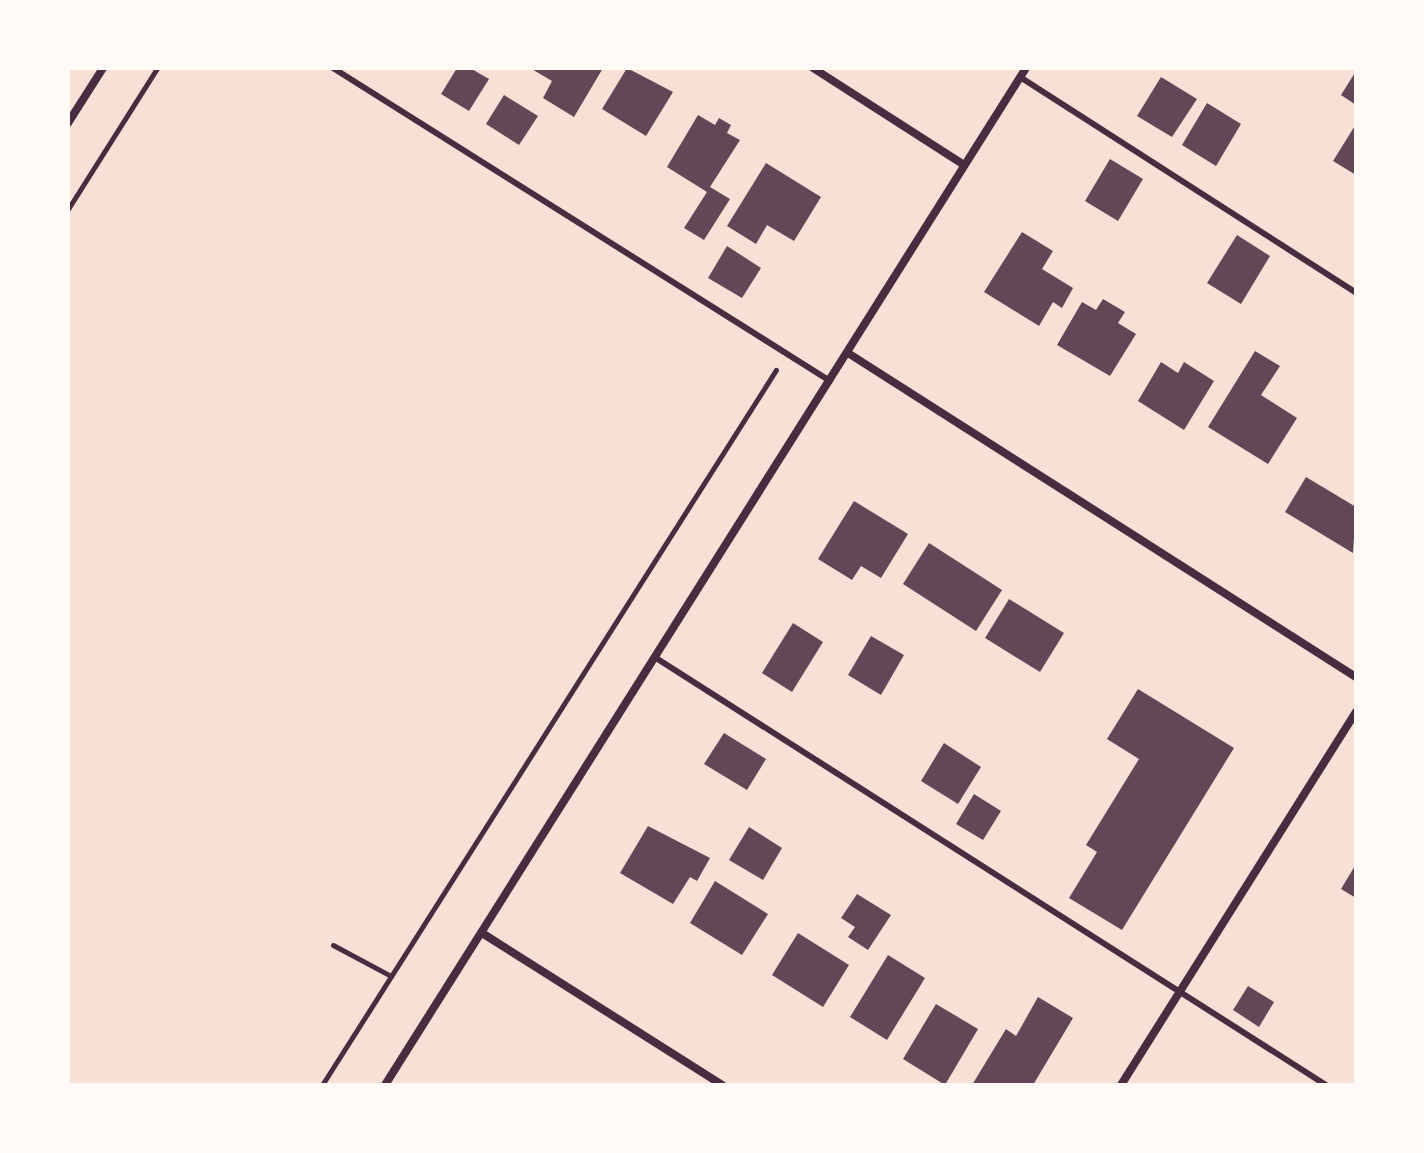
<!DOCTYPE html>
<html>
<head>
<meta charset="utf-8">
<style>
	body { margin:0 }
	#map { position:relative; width:1424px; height:1153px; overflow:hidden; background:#f7e1d7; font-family:"Public Sans",sans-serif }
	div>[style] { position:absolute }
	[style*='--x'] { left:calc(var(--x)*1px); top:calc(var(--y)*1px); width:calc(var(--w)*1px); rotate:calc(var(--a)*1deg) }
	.building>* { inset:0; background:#644757 }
	.path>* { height:5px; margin:-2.5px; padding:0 2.5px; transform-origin:2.5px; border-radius:2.5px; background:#4a2c40 }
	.service>* { height:6px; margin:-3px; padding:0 3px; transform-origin:3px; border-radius:3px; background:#4a2c40 }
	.minor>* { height:8px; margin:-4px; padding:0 4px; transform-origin:4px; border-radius:4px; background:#4a2c40 }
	span { translate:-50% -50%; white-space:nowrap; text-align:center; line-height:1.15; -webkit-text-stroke:8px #fffaf5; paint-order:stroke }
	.frame { position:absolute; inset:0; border:70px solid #fffaf5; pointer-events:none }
</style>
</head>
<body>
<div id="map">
	<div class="building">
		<div style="clip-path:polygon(457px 68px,470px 68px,489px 79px,469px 111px,441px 94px)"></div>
		<div style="clip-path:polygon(530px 68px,603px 68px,574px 117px,543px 98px,552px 81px)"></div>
		<div style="clip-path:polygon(627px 68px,673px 92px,646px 136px,602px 109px)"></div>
		<div style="clip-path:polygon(1356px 71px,1356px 105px,1341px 95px)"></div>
		<div style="clip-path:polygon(1161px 77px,1197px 99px,1172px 137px,1137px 116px)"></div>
		<div style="clip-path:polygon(504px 95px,538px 116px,519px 145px,486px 124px)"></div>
		<div style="clip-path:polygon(1207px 103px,1241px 124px,1216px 166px,1182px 145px)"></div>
		<div style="clip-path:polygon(698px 115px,715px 125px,719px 118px,731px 125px,727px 133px,740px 140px,710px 187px,730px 199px,704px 240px,684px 228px,707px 192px,667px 167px)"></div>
		<div style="clip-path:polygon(1356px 124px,1356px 175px,1333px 161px)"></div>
		<div style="clip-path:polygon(1110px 159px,1143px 179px,1118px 221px,1085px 201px)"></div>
		<div style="clip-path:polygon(766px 163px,821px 197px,794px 241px,767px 225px,756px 244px,727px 226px)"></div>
		<div style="clip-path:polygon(1022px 232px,1053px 251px,1042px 269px,1073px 288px,1062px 308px,1053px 302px,1039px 326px,984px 292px)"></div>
		<div style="clip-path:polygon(1237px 235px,1270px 256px,1241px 304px,1207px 283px)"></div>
		<div style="clip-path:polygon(727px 246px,761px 268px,742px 298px,708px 278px)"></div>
		<div style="clip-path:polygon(1103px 299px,1125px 312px,1118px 323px,1136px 334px,1110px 376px,1057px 345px,1082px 302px,1096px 310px)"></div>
		<div style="clip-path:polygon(1255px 351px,1280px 366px,1261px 395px,1297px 418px,1268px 464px,1208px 427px)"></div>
		<div style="clip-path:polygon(1161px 362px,1178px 373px,1184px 362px,1214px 381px,1184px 430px,1138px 401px)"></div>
		<div style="clip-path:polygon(1306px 477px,1356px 507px,1353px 553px,1285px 512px)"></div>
		<div style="clip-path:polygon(854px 501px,908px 534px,881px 578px,861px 566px,852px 580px,818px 559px)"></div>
		<div style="clip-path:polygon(929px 543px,1002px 590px,976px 631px,903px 584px)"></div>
		<div style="clip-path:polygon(1009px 599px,1064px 633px,1040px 672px,985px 638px)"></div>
		<div style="clip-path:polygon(793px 623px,823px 642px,792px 692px,762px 673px)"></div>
		<div style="clip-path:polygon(871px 636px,904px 655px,881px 695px,848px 675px)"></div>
		<div style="clip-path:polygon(1138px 689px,1234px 748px,1122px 930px,1069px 898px,1097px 852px,1086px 845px,1139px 759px,1107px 739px)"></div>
		<div style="clip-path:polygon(724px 733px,766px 759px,747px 790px,704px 764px)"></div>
		<div style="clip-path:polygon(944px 743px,981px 767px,958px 804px,921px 781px)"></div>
		<div style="clip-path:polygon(974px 794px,1001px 811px,983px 840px,956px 824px)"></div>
		<div style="clip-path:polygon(648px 826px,710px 858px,697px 881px,690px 877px,673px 904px,620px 873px)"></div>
		<div style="clip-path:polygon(749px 827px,782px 848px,763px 880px,729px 860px)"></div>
		<div style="clip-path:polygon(1356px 864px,1356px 898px,1341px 889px)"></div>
		<div style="clip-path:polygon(715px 881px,768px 914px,742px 955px,690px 923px)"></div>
		<div style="clip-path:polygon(857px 894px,891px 915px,868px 950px,848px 937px,855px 927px,841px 918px)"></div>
		<div style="clip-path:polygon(798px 933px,849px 965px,823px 1007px,772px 975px)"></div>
		<div style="clip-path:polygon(888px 955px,925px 978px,887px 1040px,850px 1017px)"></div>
		<div style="clip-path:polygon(1248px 986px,1274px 1002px,1259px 1027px,1233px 1010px)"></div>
		<div style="clip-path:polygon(1038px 997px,1073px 1018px,1033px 1085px,972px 1085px,1006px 1029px,1016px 1036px)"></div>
		<div style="clip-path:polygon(936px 1004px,978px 1029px,945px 1085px,903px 1059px)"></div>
	</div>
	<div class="path">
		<div style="--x:68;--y:209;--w:167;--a:-57.7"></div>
		<div style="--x:333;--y:945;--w:66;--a:28.1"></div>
		<div style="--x:322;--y:1085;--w:847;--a:-57.59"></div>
	</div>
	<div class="service">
		<div style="--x:333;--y:68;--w:587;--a:32.2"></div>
		<div style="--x:1020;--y:77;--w:399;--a:32.7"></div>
		<div style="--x:656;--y:658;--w:794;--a:32.51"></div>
	</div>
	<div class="minor">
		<div style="--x:813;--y:68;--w:179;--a:32.7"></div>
		<div style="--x:68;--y:123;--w:65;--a:-57.5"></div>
		<div style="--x:848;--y:353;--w:603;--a:32.53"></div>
		<div style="--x:482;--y:933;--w:284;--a:32.3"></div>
		<div style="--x:385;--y:1085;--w:1202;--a:-57.78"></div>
		<div style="--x:1121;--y:1085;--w:441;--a:-57.8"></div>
	</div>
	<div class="frame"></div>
</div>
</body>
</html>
